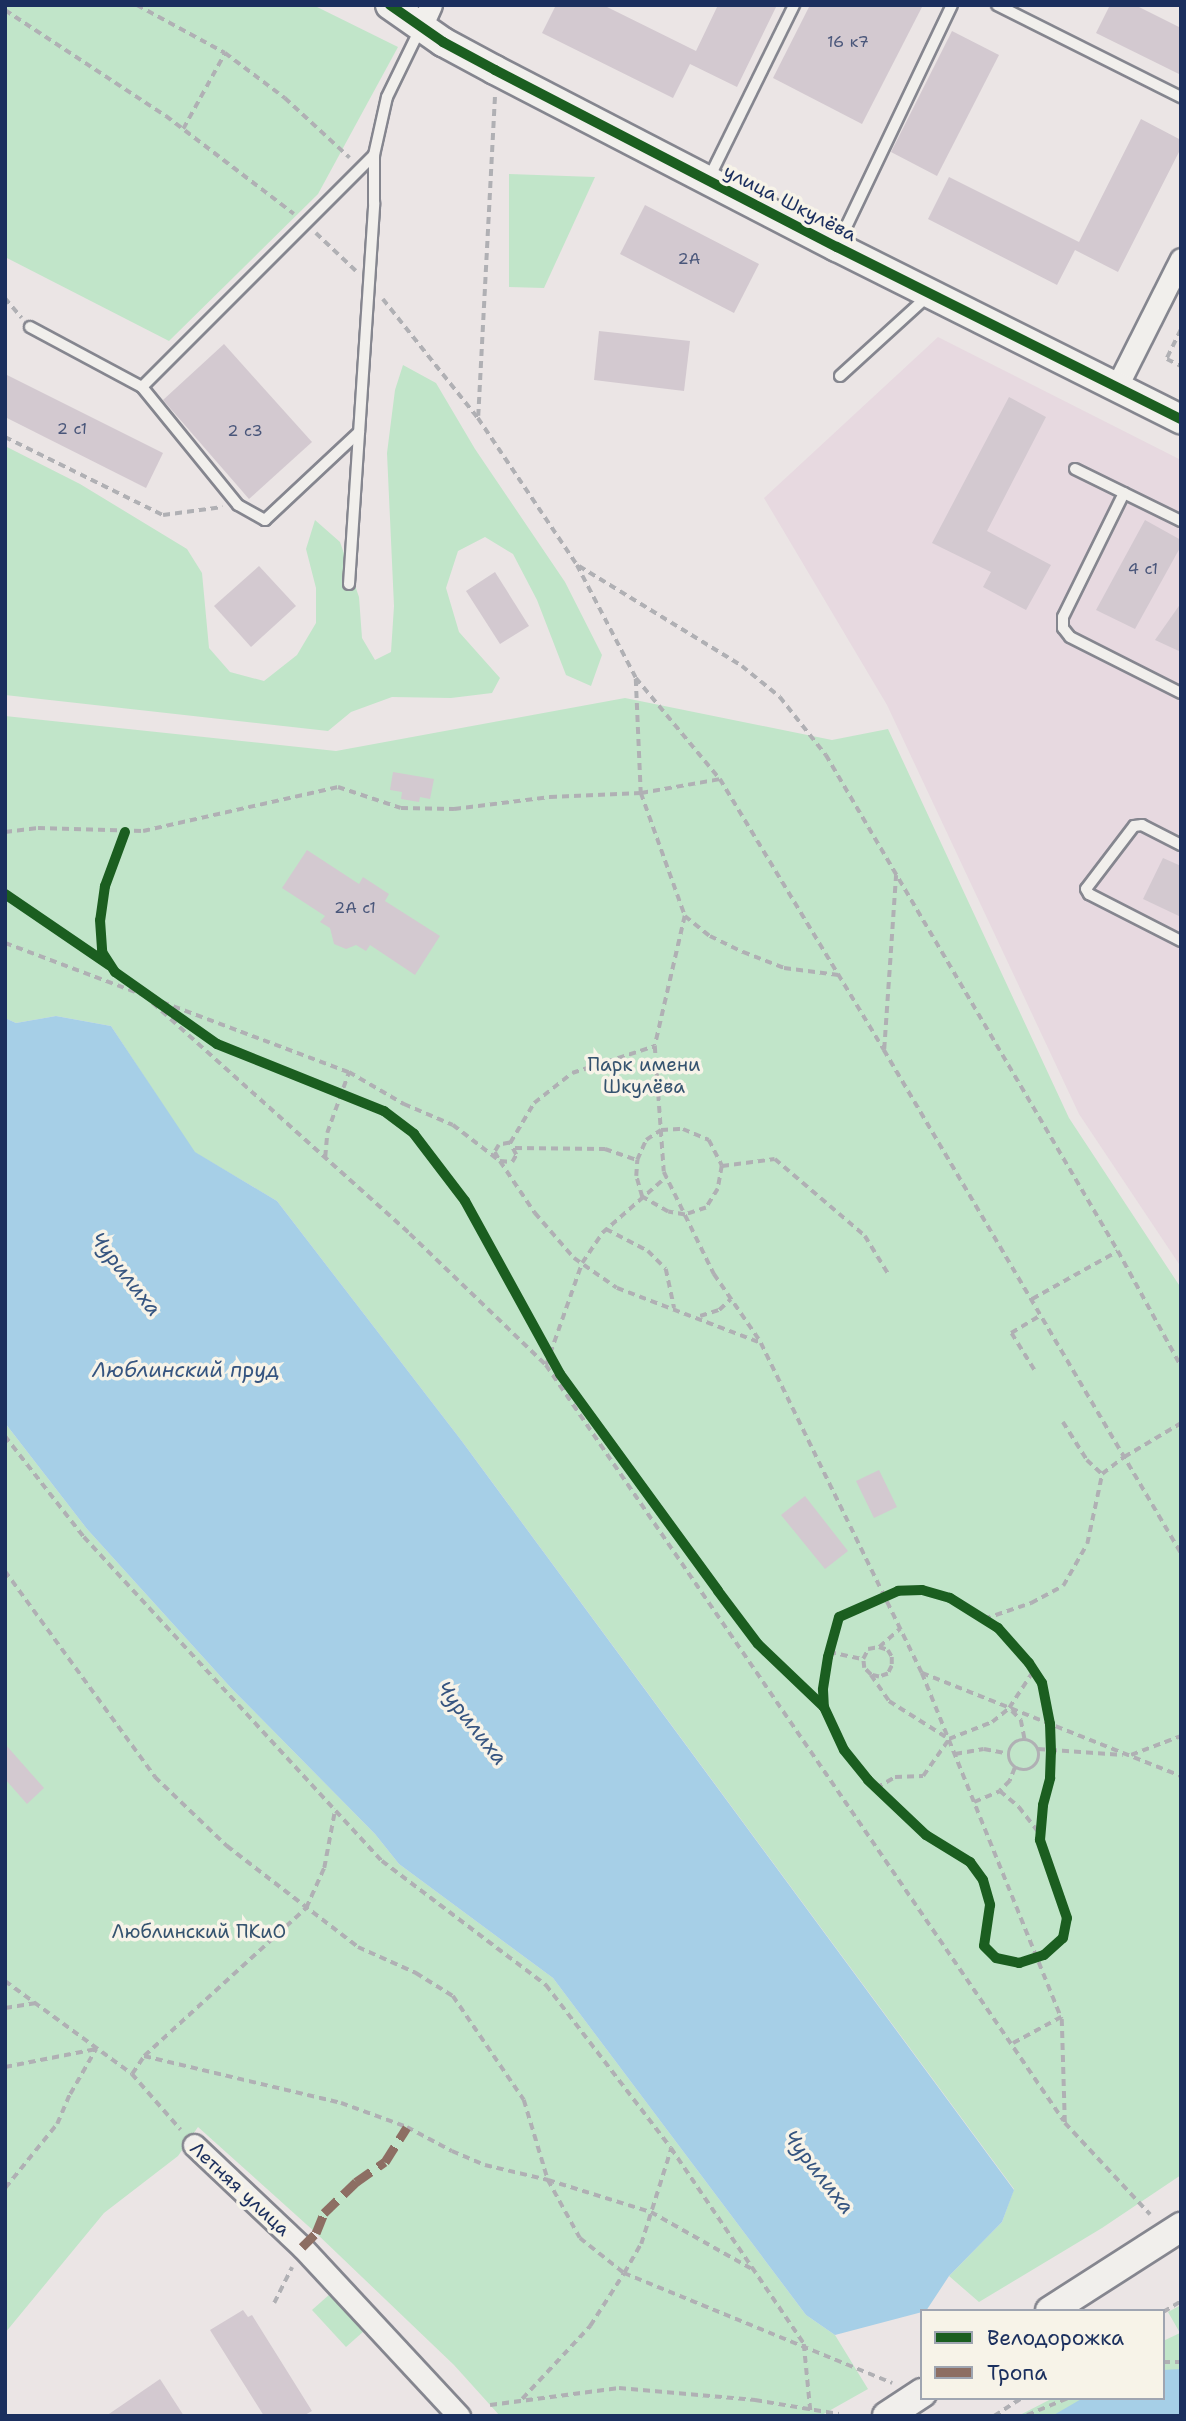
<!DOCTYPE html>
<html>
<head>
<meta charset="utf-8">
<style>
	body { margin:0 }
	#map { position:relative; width:1186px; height:2421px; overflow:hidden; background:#ebe5e5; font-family:"Shantell Sans",sans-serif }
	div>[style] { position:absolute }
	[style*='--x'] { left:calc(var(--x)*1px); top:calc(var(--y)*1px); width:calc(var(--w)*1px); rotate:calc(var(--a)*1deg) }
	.built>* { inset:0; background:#e7d9e0 }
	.green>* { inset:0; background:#c1e5c9 }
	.water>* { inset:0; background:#a6cfe7 }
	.building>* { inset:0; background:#d3c9d0 }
	.path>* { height:3.5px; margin-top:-1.75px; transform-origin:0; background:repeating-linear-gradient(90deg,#b0b0b4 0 7px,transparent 0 12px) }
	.path>.ring { margin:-1.75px; padding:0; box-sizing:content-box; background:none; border:3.5px solid #b0b0b4; border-radius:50% }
	.roads { filter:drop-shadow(2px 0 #85868f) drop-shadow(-2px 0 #85868f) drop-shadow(0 2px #85868f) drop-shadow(0 -2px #85868f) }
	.lane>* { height:10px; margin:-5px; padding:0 5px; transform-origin:5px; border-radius:5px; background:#f1efec }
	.street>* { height:21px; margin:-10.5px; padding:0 10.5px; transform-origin:10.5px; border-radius:10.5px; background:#f1efec }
	.secondary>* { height:28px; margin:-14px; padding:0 14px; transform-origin:14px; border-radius:14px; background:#f1efec }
	.quiet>* { height:9px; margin-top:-4.5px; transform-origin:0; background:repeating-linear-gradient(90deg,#8d6e63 0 18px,transparent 0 27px) }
	.cycleway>* { height:10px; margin:-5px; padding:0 5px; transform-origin:5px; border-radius:5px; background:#1b5e20 }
	span { translate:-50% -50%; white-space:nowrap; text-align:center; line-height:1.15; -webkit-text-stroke:7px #f7f3e8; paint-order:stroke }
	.number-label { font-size:16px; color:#49567a }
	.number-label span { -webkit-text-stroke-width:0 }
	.street-label { font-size:19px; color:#1b2f5e }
	.park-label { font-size:19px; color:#35536f }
	.water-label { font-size:21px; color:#365580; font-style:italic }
	.frame { position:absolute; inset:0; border:7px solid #1b2f5e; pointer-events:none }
	.legend { position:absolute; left:920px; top:2309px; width:245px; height:91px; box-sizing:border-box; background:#f7f3e8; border:2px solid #9fa5b1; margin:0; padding:9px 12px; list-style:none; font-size:21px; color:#1b2f5e }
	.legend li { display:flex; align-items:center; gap:14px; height:35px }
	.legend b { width:35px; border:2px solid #9fa5b1 }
</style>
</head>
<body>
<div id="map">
	<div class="built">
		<div style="clip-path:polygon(938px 337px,1181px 460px,1181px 1267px,1079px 1114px,887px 705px,764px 498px)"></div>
	</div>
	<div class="green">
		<div style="clip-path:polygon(5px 5px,313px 5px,398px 47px,318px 194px,169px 341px,5px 257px)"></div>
		<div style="clip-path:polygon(509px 174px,595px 177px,544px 288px,509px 287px)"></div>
		<div style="clip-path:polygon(403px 365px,436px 383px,475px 449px,565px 582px,602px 655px,591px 686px,566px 675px,537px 600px,513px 554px,485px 537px,458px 551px,446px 588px,459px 632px,500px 678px,492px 693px,451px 698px,392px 697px,351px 712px,328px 731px,5px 695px,5px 446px,80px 484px,187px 549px,202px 573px,209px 648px,230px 672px,264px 681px,297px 655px,316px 623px,316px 588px,306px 549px,315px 520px,340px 542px,359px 597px,362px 638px,375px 660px,391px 652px,394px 606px,387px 453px,395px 390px)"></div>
		<div style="clip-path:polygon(625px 698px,832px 740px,888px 729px,1069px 1118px,1181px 1288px,1181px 2175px,1102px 2228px,979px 2302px,949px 2276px,1002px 2222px,1014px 2189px,461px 1440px,277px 1201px,194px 1152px,111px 1026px,56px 1016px,16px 1023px,5px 1018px,5px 716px,336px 751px)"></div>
		<div style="clip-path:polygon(5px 1423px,87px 1529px,232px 1689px,375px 1834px,399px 1864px,553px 1978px,806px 2315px,835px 2335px,868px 2389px,820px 2416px,500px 2416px,454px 2365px,316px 2233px,198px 2127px,178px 2156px,104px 2213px,5px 2333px)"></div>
		<div style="clip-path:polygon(330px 2294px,364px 2331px,346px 2347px,312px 2310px)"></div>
		<div style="clip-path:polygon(1181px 2305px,1181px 2416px,1018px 2416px,1053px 2398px,1163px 2398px,1163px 2341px,1180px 2333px,1168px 2312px)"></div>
	</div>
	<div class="water">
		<div style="clip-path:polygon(56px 1016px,111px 1026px,195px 1152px,277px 1201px,461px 1440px,1014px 2190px,1002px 2222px,949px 2276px,926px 2311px,835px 2335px,806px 2315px,553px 1978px,399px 1864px,375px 1834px,232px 1689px,87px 1529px,5px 1423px,5px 1018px,16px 1023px)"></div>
		<div style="clip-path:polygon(1181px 2369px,1181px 2416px,1052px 2416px,1083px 2398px,1163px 2398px,1163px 2370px)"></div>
	</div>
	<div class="building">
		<div style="clip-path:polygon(556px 5px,603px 5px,696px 51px,718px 5px,777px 5px,737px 87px,690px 64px,673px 98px,542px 33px)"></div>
		<div style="clip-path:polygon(810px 5px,923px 5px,862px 124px,773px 78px)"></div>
		<div style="clip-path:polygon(1110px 5px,1135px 5px,1181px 28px,1181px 75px,1096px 33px)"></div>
		<div style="clip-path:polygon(952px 31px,999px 55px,937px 176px,891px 152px)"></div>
		<div style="clip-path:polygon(1141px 119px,1181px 140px,1181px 148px,1118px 272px,1075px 250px,1057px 285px,928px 219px,949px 177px,1079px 242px)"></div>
		<div style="clip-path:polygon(645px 205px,759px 264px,734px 313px,620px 254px)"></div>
		<div style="clip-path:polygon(599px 331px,690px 341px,684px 391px,594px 380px)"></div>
		<div style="clip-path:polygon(224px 344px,312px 442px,249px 499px,163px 400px)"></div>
		<div style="clip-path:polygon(5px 374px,163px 453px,146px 488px,5px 417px)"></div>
		<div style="clip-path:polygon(1009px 397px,1046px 417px,987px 531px,1051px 565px,1026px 610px,983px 587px,991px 572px,932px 543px)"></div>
		<div style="clip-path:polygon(1145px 520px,1181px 540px,1181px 546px,1135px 629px,1096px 610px)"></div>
		<div style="clip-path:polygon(259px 566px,296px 606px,251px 647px,214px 606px)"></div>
		<div style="clip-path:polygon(495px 572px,529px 626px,500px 644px,466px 591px)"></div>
		<div style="clip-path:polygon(1181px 603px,1181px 652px,1155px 640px)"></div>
		<div style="clip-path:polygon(393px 772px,434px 779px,430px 799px,420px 797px,419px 802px,401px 799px,402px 792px,390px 790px)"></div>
		<div style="clip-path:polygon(307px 850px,359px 884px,363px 877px,389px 894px,385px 901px,440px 936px,415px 975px,370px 945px,366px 951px,356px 945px,346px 949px,334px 944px,330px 928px,320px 922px,325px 916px,282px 888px)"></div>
		<div style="clip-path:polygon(1163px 858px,1181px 866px,1181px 917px,1143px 899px)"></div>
		<div style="clip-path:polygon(879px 1470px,897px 1507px,874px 1518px,856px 1481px)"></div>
		<div style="clip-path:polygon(805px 1496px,848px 1551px,825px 1569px,781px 1515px)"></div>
		<div style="clip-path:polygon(5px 1744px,44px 1788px,27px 1804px,5px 1779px)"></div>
		<div style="clip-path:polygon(243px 2310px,248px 2317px,252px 2315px,312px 2411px,303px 2416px,264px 2416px,210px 2330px)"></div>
		<div style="clip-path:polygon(160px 2379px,184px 2416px,106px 2416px)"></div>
	</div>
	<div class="path">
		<div style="--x:137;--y:5;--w:100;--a:28.6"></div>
		<div style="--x:225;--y:53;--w:75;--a:36.9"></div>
		<div style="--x:285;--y:98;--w:88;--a:42.7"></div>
		<div style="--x:5;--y:10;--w:193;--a:33.4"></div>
		<div style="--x:166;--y:116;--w:161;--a:37.4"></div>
		<div style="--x:183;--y:129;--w:87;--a:-61.1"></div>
		<div style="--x:316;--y:233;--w:55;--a:43.5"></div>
		<div style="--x:5;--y:298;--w:26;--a:50"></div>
		<div style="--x:383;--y:299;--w:152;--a:51.4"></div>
		<div style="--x:478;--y:418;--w:177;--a:56"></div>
		<div style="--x:577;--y:565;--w:127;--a:62.4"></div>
		<div style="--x:636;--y:678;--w:131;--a:50.3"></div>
		<div style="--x:720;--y:779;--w:317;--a:58.8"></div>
		<div style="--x:884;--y:1050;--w:584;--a:59.44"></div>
		<div style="--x:1181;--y:330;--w:32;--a:116"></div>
		<div style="--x:1167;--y:359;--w:16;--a:27"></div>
		<div style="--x:478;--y:416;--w:321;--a:-87"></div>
		<div style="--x:5;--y:437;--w:176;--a:26.3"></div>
		<div style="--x:163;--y:515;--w:60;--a:-7.7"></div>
		<div style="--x:579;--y:566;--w:191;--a:31.5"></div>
		<div style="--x:742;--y:666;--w:49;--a:39.2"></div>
		<div style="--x:780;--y:697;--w:74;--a:51.6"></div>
		<div style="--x:826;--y:755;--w:576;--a:59.51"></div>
		<div style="--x:1118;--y:1251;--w:131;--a:61.3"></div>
		<div style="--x:636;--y:679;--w:114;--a:87.5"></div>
		<div style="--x:641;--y:793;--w:131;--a:70.3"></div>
		<div style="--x:685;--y:916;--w:133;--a:103"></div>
		<div style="--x:655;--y:1046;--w:126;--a:85.9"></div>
		<div style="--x:664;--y:1172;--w:114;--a:63.9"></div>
		<div style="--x:714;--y:1274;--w:81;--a:55.5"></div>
		<div style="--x:5;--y:832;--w:33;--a:-7"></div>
		<div style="--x:38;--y:828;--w:105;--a:1.6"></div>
		<div style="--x:143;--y:831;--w:200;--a:-12.7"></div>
		<div style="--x:338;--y:787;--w:66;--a:18.4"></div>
		<div style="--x:401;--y:808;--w:53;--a:1.1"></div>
		<div style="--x:454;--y:809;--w:97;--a:-7.1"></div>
		<div style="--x:550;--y:797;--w:91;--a:-2.5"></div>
		<div style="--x:641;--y:793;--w:80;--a:-10"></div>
		<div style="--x:685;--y:916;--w:32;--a:39"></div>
		<div style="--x:710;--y:936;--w:37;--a:26"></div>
		<div style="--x:743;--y:952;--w:44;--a:21.3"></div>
		<div style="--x:784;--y:968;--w:55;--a:7.3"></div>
		<div style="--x:5;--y:943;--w:367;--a:20.6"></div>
		<div style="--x:349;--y:1072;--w:64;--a:30.2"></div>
		<div style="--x:404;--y:1104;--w:53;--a:23.2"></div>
		<div style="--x:453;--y:1125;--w:59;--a:37.5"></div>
		<div style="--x:500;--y:1161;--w:63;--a:56.1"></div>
		<div style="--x:535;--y:1213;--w:60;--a:49.1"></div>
		<div style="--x:574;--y:1258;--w:52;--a:34.9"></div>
		<div style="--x:617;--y:1288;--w:154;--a:20.9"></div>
		<div style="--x:761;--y:1343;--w:367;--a:64"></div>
		<div style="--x:922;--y:1673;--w:373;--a:68"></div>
		<div style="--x:1062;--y:2019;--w:104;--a:88.3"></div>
		<div style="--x:1065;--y:2123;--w:125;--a:47"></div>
		<div style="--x:144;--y:995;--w:358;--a:41.9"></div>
		<div style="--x:410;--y:1234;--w:189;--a:43.9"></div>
		<div style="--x:546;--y:1365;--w:916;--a:55.58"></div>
		<div style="--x:884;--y:1049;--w:174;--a:-86.1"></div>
		<div style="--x:510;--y:1143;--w:11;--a:170"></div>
		<div style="--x:499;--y:1145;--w:8;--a:120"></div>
		<div style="--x:495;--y:1152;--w:10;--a:61"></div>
		<div style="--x:500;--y:1161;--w:12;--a:5"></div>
		<div style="--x:512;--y:1162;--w:8;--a:-60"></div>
		<div style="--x:516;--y:1155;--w:13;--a:-117"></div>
		<div style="--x:510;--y:1143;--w:47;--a:-59"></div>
		<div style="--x:534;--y:1103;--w:48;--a:-38.3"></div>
		<div style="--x:572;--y:1073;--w:87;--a:-18"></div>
		<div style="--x:515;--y:1148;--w:90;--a:0.6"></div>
		<div style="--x:605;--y:1149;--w:34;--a:19"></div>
		<div style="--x:637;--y:1160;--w:22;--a:-66"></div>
		<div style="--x:646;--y:1140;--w:18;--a:-34"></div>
		<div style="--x:661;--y:1130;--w:22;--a:-3"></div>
		<div style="--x:683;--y:1129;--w:28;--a:23"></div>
		<div style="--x:709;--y:1140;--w:29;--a:63"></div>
		<div style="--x:722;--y:1166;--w:23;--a:100"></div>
		<div style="--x:718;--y:1189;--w:22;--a:122"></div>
		<div style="--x:706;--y:1208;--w:22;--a:162"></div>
		<div style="--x:685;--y:1215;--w:17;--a:-170"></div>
		<div style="--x:668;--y:1212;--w:30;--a:-150"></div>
		<div style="--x:642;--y:1197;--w:22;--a:-106"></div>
		<div style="--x:636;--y:1176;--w:16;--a:-86"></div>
		<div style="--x:325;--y:1157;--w:24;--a:-85"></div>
		<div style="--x:327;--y:1133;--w:65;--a:-70.2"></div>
		<div style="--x:722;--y:1166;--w:53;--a:-7.5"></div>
		<div style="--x:775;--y:1159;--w:118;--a:40.5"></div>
		<div style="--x:865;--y:1236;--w:46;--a:58.4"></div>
		<div style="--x:606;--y:1229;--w:47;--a:27.6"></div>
		<div style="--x:648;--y:1251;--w:25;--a:45"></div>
		<div style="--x:666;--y:1269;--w:40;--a:78"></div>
		<div style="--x:1032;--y:1299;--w:98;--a:-29.2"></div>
		<div style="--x:700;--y:1316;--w:20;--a:-18"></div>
		<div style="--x:719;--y:1310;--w:16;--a:-43"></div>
		<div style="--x:546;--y:1365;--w:108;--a:-70.6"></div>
		<div style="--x:582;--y:1263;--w:36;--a:-56"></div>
		<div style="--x:602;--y:1233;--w:85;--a:-41.2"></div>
		<div style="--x:1034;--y:1370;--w:44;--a:-121.9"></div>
		<div style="--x:1011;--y:1333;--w:35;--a:-31"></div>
		<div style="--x:1063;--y:1422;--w:45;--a:57.7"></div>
		<div style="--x:1087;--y:1460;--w:21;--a:43"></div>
		<div style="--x:5;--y:1436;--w:128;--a:52"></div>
		<div style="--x:84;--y:1537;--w:440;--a:47.4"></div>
		<div style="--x:382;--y:1861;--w:206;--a:37.1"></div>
		<div style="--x:546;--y:1985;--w:205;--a:52.5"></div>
		<div style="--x:671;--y:2148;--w:237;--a:55.8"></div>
		<div style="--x:804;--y:2344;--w:72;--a:84.4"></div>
		<div style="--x:5;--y:1571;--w:255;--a:53.9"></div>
		<div style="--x:155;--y:1777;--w:100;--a:43.8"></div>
		<div style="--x:227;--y:1846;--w:165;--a:37.6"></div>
		<div style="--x:358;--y:1947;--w:64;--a:24.1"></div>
		<div style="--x:416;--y:1973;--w:44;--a:31.9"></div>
		<div style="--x:453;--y:1996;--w:126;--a:55.7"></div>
		<div style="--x:524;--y:2100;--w:84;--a:73.3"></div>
		<div style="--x:548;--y:2180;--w:66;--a:61.1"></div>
		<div style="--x:580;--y:2238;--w:56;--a:38.5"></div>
		<div style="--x:624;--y:2273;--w:290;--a:22.3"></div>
		<div style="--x:984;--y:1619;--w:50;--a:-18.8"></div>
		<div style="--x:1031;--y:1603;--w:36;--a:-28"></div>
		<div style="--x:1063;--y:1586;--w:48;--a:-60.3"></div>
		<div style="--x:1087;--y:1544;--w:72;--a:-77.9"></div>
		<div style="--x:1102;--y:1474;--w:28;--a:-38"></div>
		<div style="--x:1124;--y:1457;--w:66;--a:-30.8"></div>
		<div style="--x:879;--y:1647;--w:9;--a:18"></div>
		<div style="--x:888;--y:1650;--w:8;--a:60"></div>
		<div style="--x:892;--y:1657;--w:9;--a:90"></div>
		<div style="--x:892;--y:1666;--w:9;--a:117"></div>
		<div style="--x:888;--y:1674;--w:9;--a:162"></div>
		<div style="--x:879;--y:1677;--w:8;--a:-166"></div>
		<div style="--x:871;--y:1675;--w:10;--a:-135"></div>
		<div style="--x:864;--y:1668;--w:9;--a:-96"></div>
		<div style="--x:863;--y:1659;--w:11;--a:-63"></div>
		<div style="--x:868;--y:1649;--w:11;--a:-10"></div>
		<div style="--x:879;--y:1647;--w:28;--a:-41"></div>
		<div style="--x:829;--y:1652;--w:35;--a:12"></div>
		<div style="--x:922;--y:1673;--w:279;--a:21.7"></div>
		<div style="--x:871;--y:1675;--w:32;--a:55"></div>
		<div style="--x:889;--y:1701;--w:67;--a:32.3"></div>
		<div style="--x:1012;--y:1711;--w:13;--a:45"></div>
		<div style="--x:1021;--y:1720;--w:20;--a:79"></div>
		<div class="ring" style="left:1009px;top:1740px;width:26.5px;height:26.5px"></div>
		<div style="--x:1038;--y:1749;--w:85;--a:4"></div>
		<div style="--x:955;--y:1754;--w:29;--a:-10"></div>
		<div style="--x:984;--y:1749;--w:25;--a:11"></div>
		<div style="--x:1131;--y:1755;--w:53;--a:-20.8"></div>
		<div style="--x:1015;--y:1768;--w:14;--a:111"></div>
		<div style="--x:1010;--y:1781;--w:14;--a:135"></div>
		<div style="--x:1000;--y:1791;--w:25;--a:40"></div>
		<div style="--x:1019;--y:1807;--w:34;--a:52"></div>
		<div style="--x:876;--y:1788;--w:22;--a:-30"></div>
		<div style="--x:895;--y:1777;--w:28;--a:-2"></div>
		<div style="--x:923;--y:1776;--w:45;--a:-54.9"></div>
		<div style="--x:949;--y:1739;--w:46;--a:-21.6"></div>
		<div style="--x:992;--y:1722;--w:22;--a:-39"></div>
		<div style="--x:1009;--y:1708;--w:45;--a:-56.7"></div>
		<div style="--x:974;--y:1802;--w:28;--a:-23"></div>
		<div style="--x:5;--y:1981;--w:157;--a:36.2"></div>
		<div style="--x:132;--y:2074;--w:74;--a:48.8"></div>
		<div style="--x:5;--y:2008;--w:30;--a:-9"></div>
		<div style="--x:1013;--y:2043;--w:55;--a:-28.4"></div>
		<div style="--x:144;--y:2056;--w:219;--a:-42.4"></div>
		<div style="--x:306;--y:1908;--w:44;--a:-65.8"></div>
		<div style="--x:324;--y:1868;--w:60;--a:-79.4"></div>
		<div style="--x:5;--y:2067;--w:93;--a:-11.2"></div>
		<div style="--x:132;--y:2074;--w:22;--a:-56"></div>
		<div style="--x:144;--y:2056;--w:203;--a:13.4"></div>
		<div style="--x:341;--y:2103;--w:70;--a:20"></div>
		<div style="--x:407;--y:2127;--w:51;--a:28.1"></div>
		<div style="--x:452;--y:2151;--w:36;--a:23"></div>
		<div style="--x:485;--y:2165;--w:65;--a:13.4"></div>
		<div style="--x:548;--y:2180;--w:108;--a:17.3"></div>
		<div style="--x:651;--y:2212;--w:116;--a:29.4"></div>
		<div style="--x:5;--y:2188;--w:82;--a:-50.9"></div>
		<div style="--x:57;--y:2124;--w:33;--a:-67"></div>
		<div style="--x:70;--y:2094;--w:52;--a:-60"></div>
		<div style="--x:274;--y:2303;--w:40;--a:-63.4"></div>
		<div style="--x:1163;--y:2312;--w:21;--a:-31"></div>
		<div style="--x:1163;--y:2362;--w:18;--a:0"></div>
		<div style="--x:522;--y:2399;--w:100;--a:-47"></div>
		<div style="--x:590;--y:2326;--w:63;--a:-57.3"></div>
		<div style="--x:624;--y:2273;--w:34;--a:-60"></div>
		<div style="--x:641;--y:2244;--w:100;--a:-72.5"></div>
		<div style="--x:490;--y:2405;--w:130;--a:-7.5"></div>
		<div style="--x:619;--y:2388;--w:137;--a:5"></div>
		<div style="--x:755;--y:2400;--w:85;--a:9.5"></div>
		<div style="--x:1027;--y:2415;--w:44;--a:-22.5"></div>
		<div style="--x:994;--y:2416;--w:33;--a:-33"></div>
	</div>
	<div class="roads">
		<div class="lane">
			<div style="--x:997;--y:5;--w:206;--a:26.6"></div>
			<div style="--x:709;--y:178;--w:193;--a:-63.8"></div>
			<div style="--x:837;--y:246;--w:267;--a:-64.5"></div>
			<div style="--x:30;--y:327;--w:127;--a:28.2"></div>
			<div style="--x:142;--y:387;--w:328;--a:-45"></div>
			<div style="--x:374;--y:155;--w:59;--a:-77.4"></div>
			<div style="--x:387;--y:97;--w:78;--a:-64.1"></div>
			<div style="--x:840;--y:376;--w:119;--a:-42.3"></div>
			<div style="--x:142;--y:387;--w:152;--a:50.9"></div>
			<div style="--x:238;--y:505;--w:31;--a:29"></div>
			<div style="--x:265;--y:520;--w:129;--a:-43.1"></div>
			<div style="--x:1075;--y:469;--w:118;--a:26.1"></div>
			<div style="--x:1124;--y:493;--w:138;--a:116.2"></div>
			<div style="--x:1063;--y:617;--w:11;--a:90"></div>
			<div style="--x:1063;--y:628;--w:11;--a:52"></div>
			<div style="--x:1070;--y:637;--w:124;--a:26.8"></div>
			<div style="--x:349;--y:584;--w:382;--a:-86.2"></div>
			<div style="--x:374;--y:203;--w:48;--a:-90"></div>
			<div style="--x:1181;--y:845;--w:44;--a:-152.9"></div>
			<div style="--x:1142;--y:825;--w:8;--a:173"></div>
			<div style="--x:1134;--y:826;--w:79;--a:127.3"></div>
			<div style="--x:1086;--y:889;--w:6;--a:59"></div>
			<div style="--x:1089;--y:894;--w:103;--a:27.1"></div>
		</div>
		<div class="street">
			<div style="--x:422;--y:25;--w:22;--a:-66"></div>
			<div style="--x:1117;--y:386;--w:142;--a:-63.3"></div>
			<div style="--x:194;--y:2145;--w:149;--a:43.4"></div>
			<div style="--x:302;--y:2247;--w:231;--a:47.1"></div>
		</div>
		<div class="secondary">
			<div style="--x:390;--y:5;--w:65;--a:34.9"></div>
			<div style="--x:443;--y:42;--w:59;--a:28.3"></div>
			<div style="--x:495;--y:70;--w:385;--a:27.4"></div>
			<div style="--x:837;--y:247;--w:385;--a:26.6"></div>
			<div style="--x:1050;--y:2311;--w:156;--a:-32.7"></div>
			<div style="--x:887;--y:2416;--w:42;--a:-33.3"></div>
		</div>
	</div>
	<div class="quiet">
		<div style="--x:302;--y:2247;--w:20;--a:-45"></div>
		<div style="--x:316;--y:2233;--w:22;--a:-68"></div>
		<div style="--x:324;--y:2213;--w:45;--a:-44.1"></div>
		<div style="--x:356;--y:2182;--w:35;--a:-35"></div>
		<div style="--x:385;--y:2162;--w:41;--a:-57.8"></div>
	</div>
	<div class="cycleway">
		<div style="--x:390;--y:5;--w:65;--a:34.9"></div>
		<div style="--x:443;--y:42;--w:59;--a:28.3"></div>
		<div style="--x:495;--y:70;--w:385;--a:27.4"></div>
		<div style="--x:837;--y:247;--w:385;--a:26.6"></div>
		<div style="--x:125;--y:832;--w:58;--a:110.3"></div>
		<div style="--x:105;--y:886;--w:34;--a:98"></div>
		<div style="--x:100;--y:920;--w:32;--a:86"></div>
		<div style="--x:102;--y:952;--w:24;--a:57"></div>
		<div style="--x:115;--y:972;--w:125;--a:35.2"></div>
		<div style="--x:217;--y:1044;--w:180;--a:21.9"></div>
		<div style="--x:384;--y:1111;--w:38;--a:37"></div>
		<div style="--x:414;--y:1134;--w:84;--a:52.7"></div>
		<div style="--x:465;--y:1201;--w:197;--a:61.2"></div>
		<div style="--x:560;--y:1374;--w:268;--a:53.9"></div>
		<div style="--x:718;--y:1591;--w:66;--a:53"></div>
		<div style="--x:758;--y:1644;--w:91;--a:43.7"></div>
		<div style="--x:824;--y:1707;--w:47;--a:65.1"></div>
		<div style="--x:844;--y:1750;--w:38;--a:51"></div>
		<div style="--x:868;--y:1780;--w:80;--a:43.5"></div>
		<div style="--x:926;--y:1835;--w:52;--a:31.5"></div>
		<div style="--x:970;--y:1862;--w:22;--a:54"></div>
		<div style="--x:983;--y:1880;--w:26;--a:74"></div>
		<div style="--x:990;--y:1905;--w:41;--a:98.3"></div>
		<div style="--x:984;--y:1946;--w:17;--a:45"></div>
		<div style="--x:996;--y:1958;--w:24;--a:12"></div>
		<div style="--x:1019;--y:1963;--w:26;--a:-18"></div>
		<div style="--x:1044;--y:1955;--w:25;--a:-42"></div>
		<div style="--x:1063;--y:1938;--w:20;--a:-79"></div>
		<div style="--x:1067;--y:1918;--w:83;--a:-109.1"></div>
		<div style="--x:1040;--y:1840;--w:35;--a:-85"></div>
		<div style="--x:1043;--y:1805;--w:28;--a:-75"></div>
		<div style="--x:1050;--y:1778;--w:26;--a:-88"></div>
		<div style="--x:1051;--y:1752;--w:28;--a:-92"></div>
		<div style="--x:1050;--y:1724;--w:42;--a:-101"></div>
		<div style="--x:1042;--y:1683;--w:24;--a:-123"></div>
		<div style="--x:1029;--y:1663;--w:47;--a:-131.5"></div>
		<div style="--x:998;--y:1628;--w:57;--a:-148"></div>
		<div style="--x:950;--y:1598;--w:29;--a:-164"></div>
		<div style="--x:922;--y:1590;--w:24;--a:178"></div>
		<div style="--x:898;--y:1591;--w:64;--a:156.2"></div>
		<div style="--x:839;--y:1617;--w:41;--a:105.4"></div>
		<div style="--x:828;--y:1657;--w:33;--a:99"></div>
		<div style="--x:823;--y:1690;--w:17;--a:87"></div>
		<div style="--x:5;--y:894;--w:126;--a:34.3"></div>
	</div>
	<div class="number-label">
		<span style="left:848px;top:42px">16 к7</span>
		<span style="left:689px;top:259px">2А</span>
		<span style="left:72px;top:429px">2 с1</span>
		<span style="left:245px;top:431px">2 с3</span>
		<span style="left:1143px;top:569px">4 с1</span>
		<span style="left:355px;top:908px">2А с1</span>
	</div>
	<div class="street-label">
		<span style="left:790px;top:203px;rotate:27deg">улица Шкулёва</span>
		<span style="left:240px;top:2189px;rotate:43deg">Летняя улица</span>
	</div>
	<div class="park-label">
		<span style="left:644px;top:1076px">Парк имени<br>Шкулёва</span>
		<span style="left:199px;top:1932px">Люблинский ПКиО</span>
	</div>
	<div class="water-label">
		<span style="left:126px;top:1274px;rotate:52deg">Чурилиха</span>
		<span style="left:186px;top:1370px">Люблинский пруд</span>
		<span style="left:472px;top:1723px;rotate:52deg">Чурилиха</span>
		<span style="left:819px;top:2172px;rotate:52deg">Чурилиха</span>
	</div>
	<div class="frame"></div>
	<ul class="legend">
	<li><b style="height:9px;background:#1b5e20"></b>Велодорожка</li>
	<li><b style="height:9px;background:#8d6e63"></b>Тропа</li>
	</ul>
</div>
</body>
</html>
